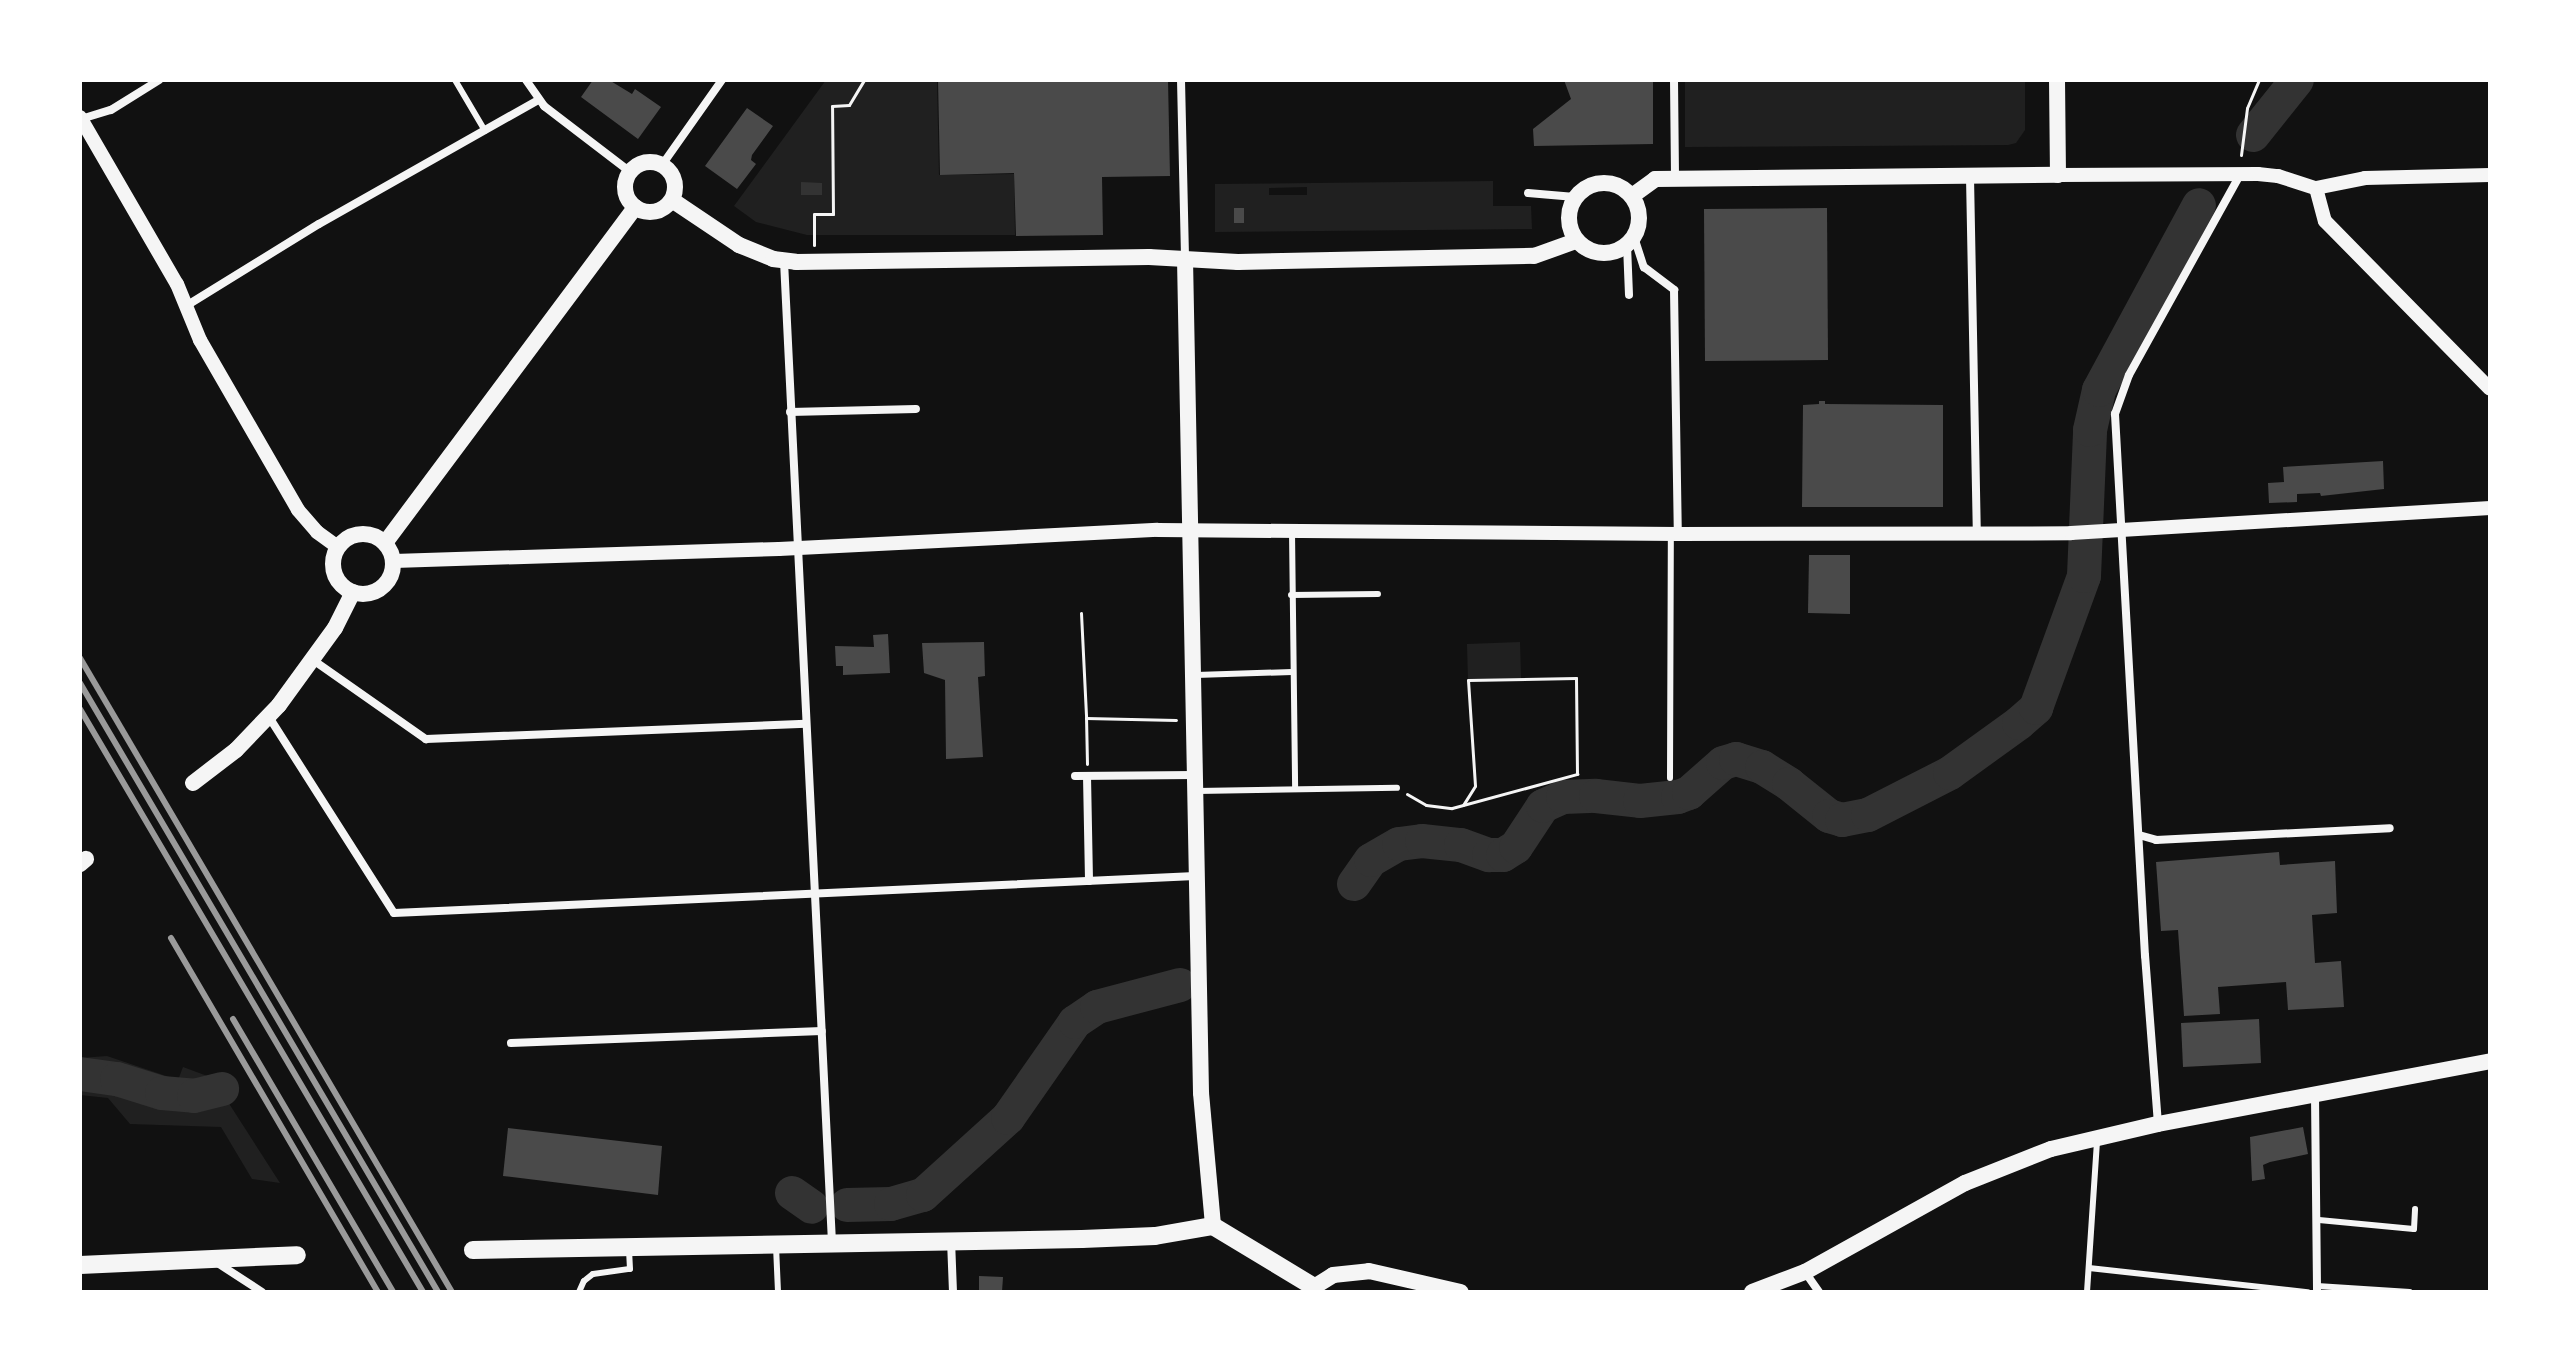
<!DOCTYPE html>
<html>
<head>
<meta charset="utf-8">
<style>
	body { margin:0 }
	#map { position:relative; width:2570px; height:1372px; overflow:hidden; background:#111; font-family:Spectral,serif }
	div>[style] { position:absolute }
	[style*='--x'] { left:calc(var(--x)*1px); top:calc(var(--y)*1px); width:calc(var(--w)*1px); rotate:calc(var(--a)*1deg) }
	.green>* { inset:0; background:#202020 }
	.water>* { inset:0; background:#333 }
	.river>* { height:34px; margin:-17px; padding:0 17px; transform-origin:17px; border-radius:17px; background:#333 }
	.building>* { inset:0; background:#4a4a4a }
	.path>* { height:3px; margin:-1.5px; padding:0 1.5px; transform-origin:1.5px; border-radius:1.5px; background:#f5f5f5 }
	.service>* { height:6px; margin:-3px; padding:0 3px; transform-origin:3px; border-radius:3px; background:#f5f5f5 }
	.minor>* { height:8px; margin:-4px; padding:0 4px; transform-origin:4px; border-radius:4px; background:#f5f5f5 }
	.tertiary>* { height:14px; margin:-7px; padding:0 7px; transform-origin:7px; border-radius:7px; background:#f5f5f5 }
	.secondary>* { height:16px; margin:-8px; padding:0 8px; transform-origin:8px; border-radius:8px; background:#f5f5f5 }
	.secondary>.ring { margin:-8px; padding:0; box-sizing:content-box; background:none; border:16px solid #f5f5f5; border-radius:50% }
	.primary>* { height:18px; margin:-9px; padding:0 9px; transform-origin:9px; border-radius:9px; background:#f5f5f5 }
	.rail>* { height:6px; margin:-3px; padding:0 3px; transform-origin:3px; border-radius:3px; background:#9a9a9a }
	span { translate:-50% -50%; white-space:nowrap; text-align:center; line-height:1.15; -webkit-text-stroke:7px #fff; paint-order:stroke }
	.frame { position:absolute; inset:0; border:82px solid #fff; pointer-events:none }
</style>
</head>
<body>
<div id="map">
	<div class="green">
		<div style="clip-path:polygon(826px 80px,937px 80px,939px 175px,1014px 174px,1015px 235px,807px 235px,756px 222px,734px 206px)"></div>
		<div style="clip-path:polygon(1685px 80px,2025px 80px,2025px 130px,2016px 143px,2008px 145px,1685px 147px)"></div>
		<div style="clip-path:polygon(evenodd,1493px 181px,1493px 206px,1531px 206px,1532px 229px,1215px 232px,1215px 184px,1493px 181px,1307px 187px,1307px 195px,1269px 195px,1269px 188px,1307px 187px)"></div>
		<div style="clip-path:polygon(1520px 642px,1521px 678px,1468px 680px,1467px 644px)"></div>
		<div style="clip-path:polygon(107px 1056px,178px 1080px,183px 1067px,210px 1077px,214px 1102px,228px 1102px,280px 1183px,252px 1179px,221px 1127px,130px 1124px,108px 1098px,80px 1095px,80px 1058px)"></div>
	</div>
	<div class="water">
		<div style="clip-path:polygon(801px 182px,822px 183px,822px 195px,801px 195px)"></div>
	</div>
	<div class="river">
		<div style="--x:2253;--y:135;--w:70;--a:-51.3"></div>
		<div style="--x:1354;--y:884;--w:29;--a:-55"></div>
		<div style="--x:1371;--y:860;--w:32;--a:-30"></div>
		<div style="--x:1399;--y:844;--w:23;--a:-7"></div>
		<div style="--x:1422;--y:841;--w:39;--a:6"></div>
		<div style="--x:1461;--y:845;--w:30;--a:20"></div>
		<div style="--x:1489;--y:855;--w:14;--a:0"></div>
		<div style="--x:1503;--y:855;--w:15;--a:-32"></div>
		<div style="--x:1516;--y:847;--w:49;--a:-56.6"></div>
		<div style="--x:1543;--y:806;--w:22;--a:-24"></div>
		<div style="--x:1563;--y:797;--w:33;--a:-2"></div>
		<div style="--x:1596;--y:796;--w:44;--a:6.5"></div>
		<div style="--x:1640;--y:801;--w:38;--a:-6"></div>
		<div style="--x:1678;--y:797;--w:12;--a:-20"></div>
		<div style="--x:1689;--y:793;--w:45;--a:-41.4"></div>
		<div style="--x:1723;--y:763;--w:14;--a:-17"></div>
		<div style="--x:1736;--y:759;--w:27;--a:17"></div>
		<div style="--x:1762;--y:767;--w:32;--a:32"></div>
		<div style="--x:1789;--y:784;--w:51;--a:38.7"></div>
		<div style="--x:1829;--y:816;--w:14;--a:17"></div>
		<div style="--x:1842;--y:820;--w:26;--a:-11"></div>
		<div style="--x:1868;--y:815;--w:92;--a:-27.1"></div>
		<div style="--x:1950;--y:773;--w:85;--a:-35.9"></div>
		<div style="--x:2019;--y:723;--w:23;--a:-41"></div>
		<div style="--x:2036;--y:708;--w:140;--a:-70"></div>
		<div style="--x:2084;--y:576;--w:146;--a:-87.6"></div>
		<div style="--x:2090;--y:430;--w:41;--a:-77.3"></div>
		<div style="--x:2099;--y:390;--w:210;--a:-61.6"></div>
		<div style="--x:80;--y:1074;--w:37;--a:8"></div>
		<div style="--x:117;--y:1079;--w:47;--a:17.3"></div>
		<div style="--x:162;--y:1093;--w:32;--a:5"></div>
		<div style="--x:194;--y:1096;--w:29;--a:-14"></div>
		<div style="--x:792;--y:1193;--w:24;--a:35"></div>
		<div style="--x:847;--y:1205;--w:44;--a:-1.3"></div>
		<div style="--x:891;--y:1204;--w:33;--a:-16"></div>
		<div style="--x:923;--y:1195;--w:115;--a:-42.2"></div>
		<div style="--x:1008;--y:1118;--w:117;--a:-55.1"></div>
		<div style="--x:1075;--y:1022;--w:27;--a:-34"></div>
		<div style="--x:1097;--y:1007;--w:86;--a:-14.8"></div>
	</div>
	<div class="building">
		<div style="clip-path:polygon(593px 80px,609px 80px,632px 94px,635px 89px,661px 107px,638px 139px,581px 97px)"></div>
		<div style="clip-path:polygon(938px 80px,1168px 80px,1170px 176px,1102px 177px,1103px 235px,1016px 236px,1014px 173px,940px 175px)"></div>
		<div style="clip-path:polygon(1564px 80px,1653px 80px,1653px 144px,1534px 146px,1533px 129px,1571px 99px)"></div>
		<div style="clip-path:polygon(747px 108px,773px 126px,752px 155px,751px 160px,756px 164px,737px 189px,705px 166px)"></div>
		<div style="clip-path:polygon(1234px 208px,1244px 208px,1244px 223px,1234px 223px)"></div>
		<div style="clip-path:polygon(1827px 208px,1828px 360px,1705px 361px,1704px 209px)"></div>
		<div style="clip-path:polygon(1819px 401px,1825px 401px,1825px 404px,1943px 405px,1943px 507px,1802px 507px,1803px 405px,1819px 404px)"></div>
		<div style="clip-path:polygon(2383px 461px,2384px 489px,2321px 496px,2320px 493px,2297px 494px,2297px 502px,2269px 503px,2268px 483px,2284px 482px,2283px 467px)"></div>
		<div style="clip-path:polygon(1809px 555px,1850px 555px,1850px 614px,1808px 613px)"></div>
		<div style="clip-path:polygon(888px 634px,890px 673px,843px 675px,843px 666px,836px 666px,835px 646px,874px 647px,873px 635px)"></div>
		<div style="clip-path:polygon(984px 642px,985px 676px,978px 677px,983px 757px,946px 759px,945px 680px,924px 673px,922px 643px)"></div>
		<div style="clip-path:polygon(2279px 852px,2280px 865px,2335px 861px,2337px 913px,2312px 915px,2315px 963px,2341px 961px,2344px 1007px,2288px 1010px,2286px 982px,2218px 987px,2220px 1014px,2184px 1016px,2178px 930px,2161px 931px,2156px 862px)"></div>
		<div style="clip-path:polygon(2259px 1019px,2261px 1063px,2183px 1067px,2181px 1023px)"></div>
		<div style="clip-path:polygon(2303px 1127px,2308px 1154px,2270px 1162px,2263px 1165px,2265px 1179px,2252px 1181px,2250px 1137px)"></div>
		<div style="clip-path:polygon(508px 1128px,662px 1146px,658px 1195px,503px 1176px)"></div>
		<div style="clip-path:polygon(979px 1276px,1003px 1277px,1002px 1292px,979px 1292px)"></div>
	</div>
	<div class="path">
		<div style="--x:2241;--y:155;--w:47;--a:-82.7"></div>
		<div style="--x:2247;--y:108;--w:30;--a:-67"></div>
		<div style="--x:814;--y:245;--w:31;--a:-90"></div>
		<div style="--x:814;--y:214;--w:19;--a:0"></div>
		<div style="--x:833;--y:214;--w:108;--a:-90.5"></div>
		<div style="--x:832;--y:106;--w:17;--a:-3"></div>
		<div style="--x:849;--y:105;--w:29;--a:-59"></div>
		<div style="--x:1081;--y:613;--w:104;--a:87.2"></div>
		<div style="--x:1087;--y:764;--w:46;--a:-91.2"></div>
		<div style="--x:1086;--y:718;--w:90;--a:1.3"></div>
		<div style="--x:1407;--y:794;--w:22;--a:30"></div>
		<div style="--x:1426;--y:805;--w:26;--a:7"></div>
		<div style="--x:1452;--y:808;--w:130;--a:-15.2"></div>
		<div style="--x:1577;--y:774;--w:96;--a:-90.6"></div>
		<div style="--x:1576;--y:678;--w:108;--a:178.9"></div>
		<div style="--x:1468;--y:680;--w:106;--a:86.2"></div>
		<div style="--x:1475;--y:786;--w:22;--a:122"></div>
	</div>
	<div class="service">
		<div style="--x:455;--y:80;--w:59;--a:59.5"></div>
		<div style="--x:1292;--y:532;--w:256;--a:89.3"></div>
		<div style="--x:1291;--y:595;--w:87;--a:-0.7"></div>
		<div style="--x:1196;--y:675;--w:96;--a:-1.8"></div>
		<div style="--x:1670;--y:778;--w:244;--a:-89.8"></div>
		<div style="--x:1197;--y:791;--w:200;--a:-0.9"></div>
		<div style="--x:2319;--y:1220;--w:95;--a:5.4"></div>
		<div style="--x:2414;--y:1229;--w:20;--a:-87"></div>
		<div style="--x:776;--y:1246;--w:46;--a:87.5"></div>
		<div style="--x:2089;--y:1268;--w:220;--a:6.3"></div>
		<div style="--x:2317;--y:1286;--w:93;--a:3.7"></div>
		<div style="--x:579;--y:1292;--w:12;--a:-66"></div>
		<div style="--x:584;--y:1281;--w:11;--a:-38"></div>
		<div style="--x:593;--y:1274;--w:37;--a:-8"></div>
		<div style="--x:630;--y:1269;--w:19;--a:-93"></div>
		<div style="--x:2087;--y:1292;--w:152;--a:-86.2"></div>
	</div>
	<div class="minor">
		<div style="--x:526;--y:80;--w:32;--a:55"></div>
		<div style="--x:544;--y:106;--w:107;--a:37.4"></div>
		<div style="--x:1181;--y:80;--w:179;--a:88.7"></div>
		<div style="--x:1674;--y:80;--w:99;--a:89.4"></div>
		<div style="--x:81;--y:119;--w:31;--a:-17"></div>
		<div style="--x:111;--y:110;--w:57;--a:-32"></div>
		<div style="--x:662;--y:165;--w:104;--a:-54.8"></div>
		<div style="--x:1970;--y:177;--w:357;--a:88.9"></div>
		<div style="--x:1528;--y:193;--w:47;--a:4.9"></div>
		<div style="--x:1634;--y:237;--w:32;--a:72"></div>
		<div style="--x:1644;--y:267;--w:38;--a:37"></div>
		<div style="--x:1674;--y:290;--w:244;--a:89.1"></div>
		<div style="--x:1627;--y:245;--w:50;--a:87.7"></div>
		<div style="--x:784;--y:261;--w:982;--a:87.2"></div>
		<div style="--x:186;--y:306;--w:156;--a:-31.7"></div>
		<div style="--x:319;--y:224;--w:252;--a:-29.5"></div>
		<div style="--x:790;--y:412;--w:126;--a:-1.4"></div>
		<div style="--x:313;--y:660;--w:138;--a:35"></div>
		<div style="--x:426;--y:739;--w:380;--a:-2.3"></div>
		<div style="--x:269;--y:717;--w:232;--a:57.5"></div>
		<div style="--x:394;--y:913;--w:802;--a:-2.64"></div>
		<div style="--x:1075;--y:776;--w:119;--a:-0.5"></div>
		<div style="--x:1087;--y:776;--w:105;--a:88.9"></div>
		<div style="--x:2139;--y:835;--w:18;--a:16"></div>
		<div style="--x:2156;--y:840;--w:234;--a:-2.9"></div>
		<div style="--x:511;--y:1043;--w:311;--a:-2.2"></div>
		<div style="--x:2315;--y:1096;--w:196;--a:89.4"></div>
		<div style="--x:2158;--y:1124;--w:169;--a:-94.4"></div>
		<div style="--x:2145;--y:956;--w:543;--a:-93.17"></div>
		<div style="--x:2115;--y:414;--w:41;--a:-70.3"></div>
		<div style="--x:2129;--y:375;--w:229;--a:-61"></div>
		<div style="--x:951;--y:1240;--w:52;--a:87.8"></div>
		<div style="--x:216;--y:1262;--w:55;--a:33.1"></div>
		<div style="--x:1805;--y:1272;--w:24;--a:55"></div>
	</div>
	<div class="tertiary">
		<div style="--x:80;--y:117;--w:193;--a:59.9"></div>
		<div style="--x:177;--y:284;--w:61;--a:67.7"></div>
		<div style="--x:200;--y:340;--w:196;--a:60"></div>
		<div style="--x:298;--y:510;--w:29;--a:49"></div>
		<div style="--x:317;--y:532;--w:26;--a:36"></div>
		<div style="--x:2058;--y:175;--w:200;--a:-0.3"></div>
		<div style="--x:2258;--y:174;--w:20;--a:6"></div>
		<div style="--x:2278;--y:176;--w:40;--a:18"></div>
		<div style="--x:2316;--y:188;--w:34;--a:75"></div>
		<div style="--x:2325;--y:221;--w:235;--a:45.5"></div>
		<div style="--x:2316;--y:188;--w:50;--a:-11.5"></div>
		<div style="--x:2365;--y:178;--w:125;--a:-1.4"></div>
		<div style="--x:394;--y:561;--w:385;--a:-1.8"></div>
		<div style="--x:779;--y:549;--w:379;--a:-2.9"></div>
		<div style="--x:1158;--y:530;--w:520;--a:0.44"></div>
		<div style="--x:1678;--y:534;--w:393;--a:-0.1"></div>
		<div style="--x:2071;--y:533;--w:420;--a:-3.4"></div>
	</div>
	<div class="secondary">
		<div class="ring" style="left:625px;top:162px;width:34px;height:34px"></div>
		<div class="ring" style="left:1569px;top:183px;width:54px;height:54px"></div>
		<div style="--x:1632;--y:196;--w:29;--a:-36"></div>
		<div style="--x:1655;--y:179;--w:403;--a:-0.6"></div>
		<div style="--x:2058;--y:175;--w:95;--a:-90.6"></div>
		<div style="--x:672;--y:200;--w:81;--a:33.9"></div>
		<div style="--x:739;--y:245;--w:37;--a:22"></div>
		<div style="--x:773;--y:259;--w:23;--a:7"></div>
		<div style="--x:796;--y:262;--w:353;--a:-0.8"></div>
		<div style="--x:1149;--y:257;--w:89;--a:3.2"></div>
		<div style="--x:1238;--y:262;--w:296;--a:-1.2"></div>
		<div style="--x:1534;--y:256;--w:45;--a:-19.7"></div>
		<div style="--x:1185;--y:259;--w:834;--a:88.9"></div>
		<div style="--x:1201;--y:1093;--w:134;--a:84.8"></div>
		<div class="ring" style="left:333px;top:534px;width:44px;height:44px"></div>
		<div style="--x:385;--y:543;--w:419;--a:-53.3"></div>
		<div style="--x:193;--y:783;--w:54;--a:-37.5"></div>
		<div style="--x:236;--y:750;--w:62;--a:-46.3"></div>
		<div style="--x:279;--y:705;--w:95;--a:-54"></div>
		<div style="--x:335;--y:628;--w:40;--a:-63.4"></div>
		<div style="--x:80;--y:864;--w:8;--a:-40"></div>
		<div style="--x:1314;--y:1287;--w:22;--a:-32"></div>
		<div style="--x:1333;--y:1275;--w:36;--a:-6"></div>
		<div style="--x:1369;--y:1271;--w:94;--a:12.9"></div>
		<div style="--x:1752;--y:1292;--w:57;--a:-20.7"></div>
		<div style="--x:1805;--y:1272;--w:183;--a:-29.1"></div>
		<div style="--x:1965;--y:1183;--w:92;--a:-21.6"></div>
		<div style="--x:2051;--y:1149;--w:110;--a:-13.2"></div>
		<div style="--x:2158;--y:1124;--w:338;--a:-10.7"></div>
	</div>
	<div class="primary">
		<div style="--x:473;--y:1250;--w:609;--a:-1.03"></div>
		<div style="--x:1082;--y:1239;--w:73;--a:-2.4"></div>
		<div style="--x:1155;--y:1236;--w:59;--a:-9.8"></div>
		<div style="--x:1213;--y:1226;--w:118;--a:31.1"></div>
		<div style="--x:1314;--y:1287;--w:6;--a:121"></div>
		<div style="--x:80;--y:1265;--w:217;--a:-2.6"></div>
	</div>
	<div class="rail">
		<div style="--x:80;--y:658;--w:735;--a:59.6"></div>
		<div style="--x:80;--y:683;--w:706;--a:59.55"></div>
		<div style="--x:80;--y:709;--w:676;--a:59.53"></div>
		<div style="--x:171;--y:938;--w:410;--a:59.7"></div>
		<div style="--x:233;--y:1019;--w:316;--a:59.6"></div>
	</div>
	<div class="frame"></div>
</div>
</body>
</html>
